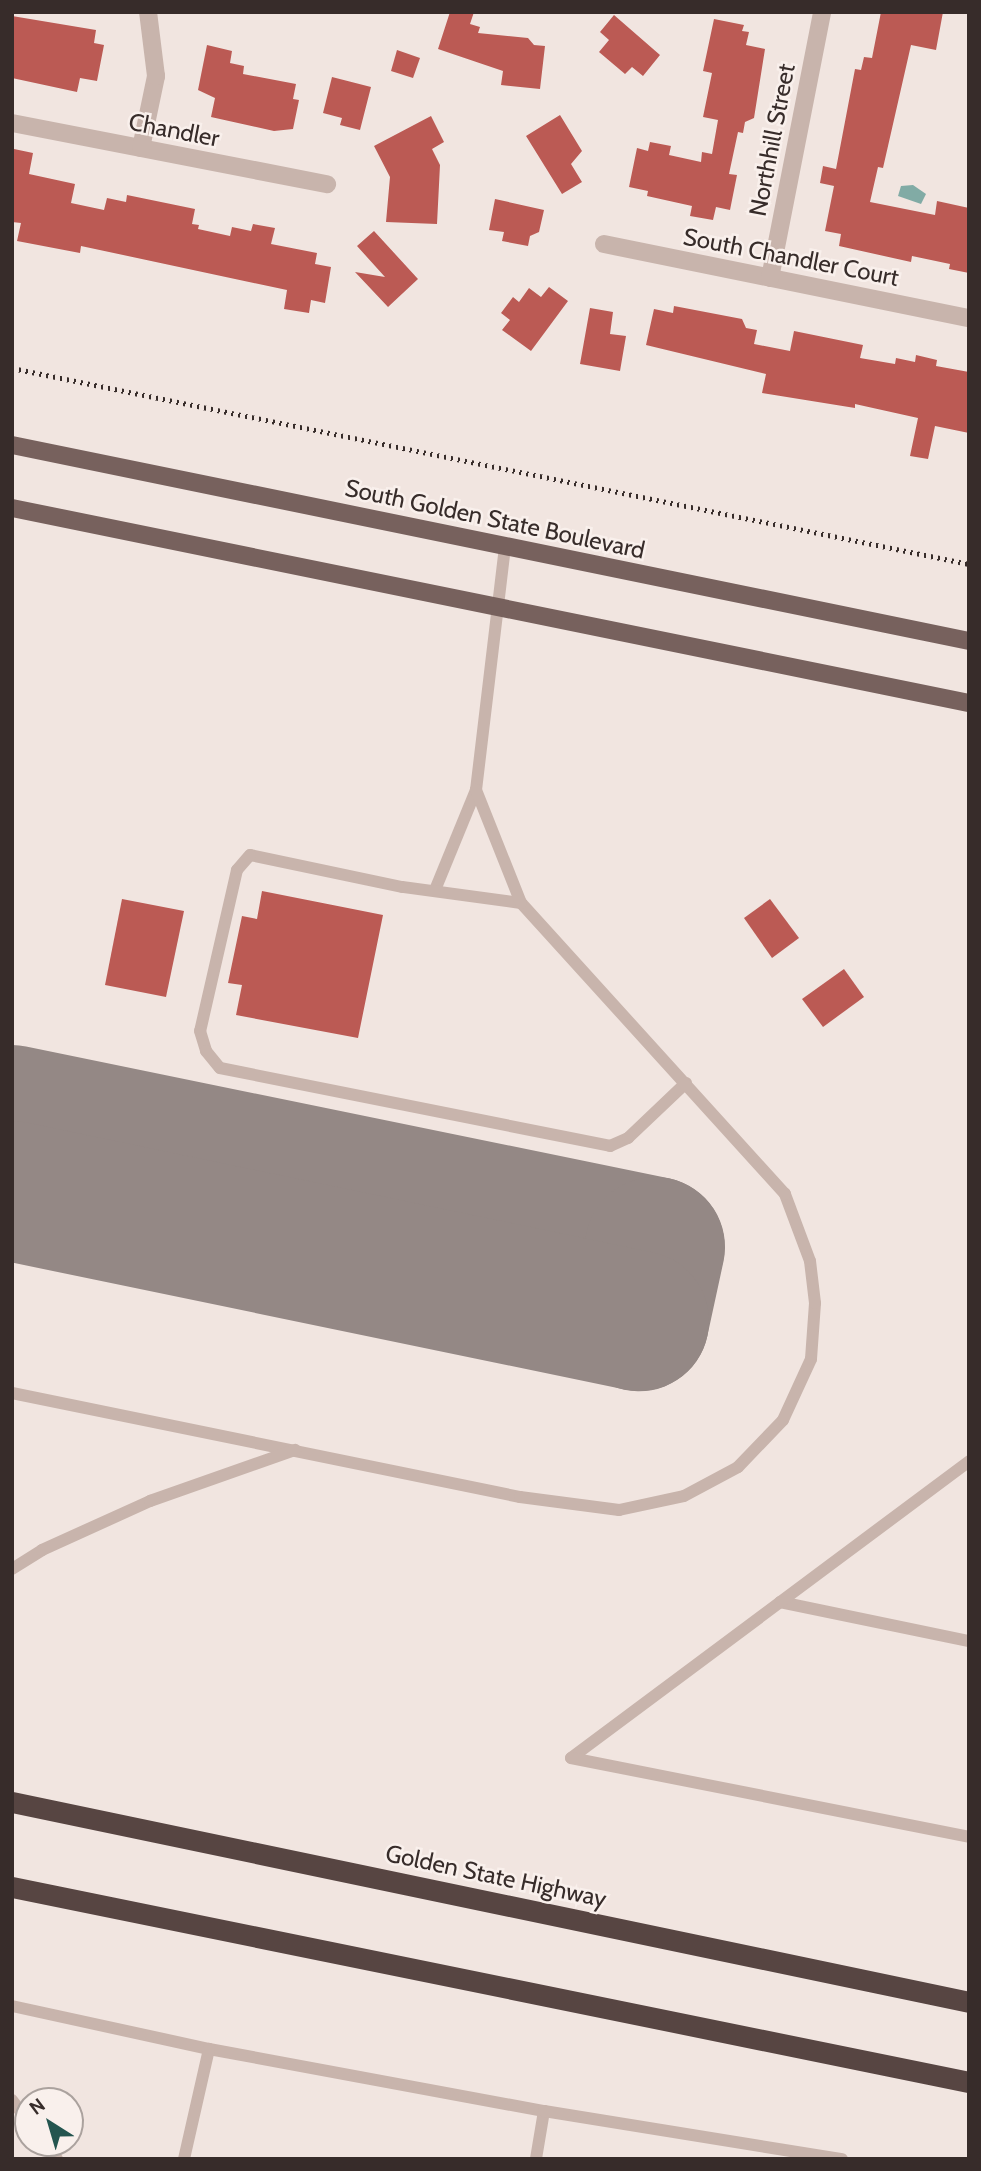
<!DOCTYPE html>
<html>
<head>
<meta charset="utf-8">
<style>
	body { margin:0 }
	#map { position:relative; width:981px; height:2171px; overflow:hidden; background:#f1e5e0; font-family:Cabin,sans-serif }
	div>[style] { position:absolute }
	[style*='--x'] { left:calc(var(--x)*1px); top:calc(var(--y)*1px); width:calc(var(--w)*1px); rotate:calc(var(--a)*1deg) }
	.water>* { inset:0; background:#81aba5 }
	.runway>* { height:140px; margin:-70px; padding:0 70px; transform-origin:70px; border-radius:70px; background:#948885 }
	.building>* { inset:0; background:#bb5a54 }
	.lane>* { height:12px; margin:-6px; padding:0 6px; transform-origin:6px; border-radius:6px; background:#c8b4ac }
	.street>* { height:18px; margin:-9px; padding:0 9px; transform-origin:9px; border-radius:9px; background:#c8b4ac }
	.primary>* { height:18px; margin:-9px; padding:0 9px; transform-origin:9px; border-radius:9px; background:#77615d }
	.highway>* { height:21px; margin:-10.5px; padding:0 10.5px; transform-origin:10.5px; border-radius:10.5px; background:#574542 }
	.rail>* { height:5px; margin-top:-2.5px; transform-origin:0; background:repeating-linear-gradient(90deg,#372c2a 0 2px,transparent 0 7px) }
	span { translate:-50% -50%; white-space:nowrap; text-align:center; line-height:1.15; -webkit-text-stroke:5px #f9f0ec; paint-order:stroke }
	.street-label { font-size:24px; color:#372c2a }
	.frame { position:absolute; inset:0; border:14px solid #372c2a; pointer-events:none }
	.north { position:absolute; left:14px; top:2087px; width:70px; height:70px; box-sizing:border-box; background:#f9f0ec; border:2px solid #aba29e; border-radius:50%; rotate:323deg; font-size:19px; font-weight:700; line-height:28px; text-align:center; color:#372c2a }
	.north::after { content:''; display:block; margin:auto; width:24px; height:32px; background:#24554f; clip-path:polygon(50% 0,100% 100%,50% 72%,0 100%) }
</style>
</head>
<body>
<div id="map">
	<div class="water">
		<div style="clip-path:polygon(913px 185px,926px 194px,921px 204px,898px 196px,901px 186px)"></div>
	</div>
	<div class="runway">
		<div style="--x:12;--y:1115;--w:656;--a:11.6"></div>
		<div style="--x:655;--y:1247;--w:76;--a:102.2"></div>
		<div style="--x:639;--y:1321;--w:640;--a:-168.29"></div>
	</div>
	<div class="building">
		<div style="clip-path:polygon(450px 12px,474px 12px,470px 24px,480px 27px,478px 33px,528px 38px,534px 45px,545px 46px,540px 89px,501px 85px,503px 71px,438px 49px)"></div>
		<div style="clip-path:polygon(881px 12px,943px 12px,936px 50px,911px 45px,883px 168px,878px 167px,870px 202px,935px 215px,937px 201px,969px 208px,969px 273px,949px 269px,950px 264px,912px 256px,911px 262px,839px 246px,841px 234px,825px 231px,834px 186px,820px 183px,823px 166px,836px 169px,855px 69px,861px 70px,864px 57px,872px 58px)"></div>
		<div style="clip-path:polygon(614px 15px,660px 55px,643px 76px,632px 67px,625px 74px,599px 52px,609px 40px,600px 32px)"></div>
		<div style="clip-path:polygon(12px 16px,96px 30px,94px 43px,104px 45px,97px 81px,80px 78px,77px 92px,12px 78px)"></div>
		<div style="clip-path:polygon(714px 19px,744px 25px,742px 31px,749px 32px,746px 45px,765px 49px,754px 118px,745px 122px,743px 133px,738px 132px,729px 174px,737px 175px,730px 210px,716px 207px,713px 220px,690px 216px,692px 206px,647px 196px,648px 191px,629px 187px,637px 148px,648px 151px,650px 142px,671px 146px,669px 155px,701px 162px,702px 152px,712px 154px,718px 120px,703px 117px,712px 73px,703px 71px)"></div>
		<div style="clip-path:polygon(207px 45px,232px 51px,230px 63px,244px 66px,243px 74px,296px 84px,293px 99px,299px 100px,293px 129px,274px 131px,211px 117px,215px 98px,198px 90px)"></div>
		<div style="clip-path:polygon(397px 50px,420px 58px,413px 78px,391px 71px)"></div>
		<div style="clip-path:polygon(332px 77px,371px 87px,360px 130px,340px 125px,342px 118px,323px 113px)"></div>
		<div style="clip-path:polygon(560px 115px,582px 151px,571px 164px,582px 182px,562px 194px,526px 136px)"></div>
		<div style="clip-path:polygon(431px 116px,444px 142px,432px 149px,440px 165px,437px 224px,386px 222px,390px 177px,374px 146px)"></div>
		<div style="clip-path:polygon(14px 149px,33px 153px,29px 174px,75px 184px,71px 203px,104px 210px,107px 198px,126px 202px,127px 195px,195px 209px,192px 224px,199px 225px,198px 229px,230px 236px,232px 227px,251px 231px,253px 224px,275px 228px,271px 244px,317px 253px,315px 264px,331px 267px,325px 303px,311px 300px,309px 313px,284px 309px,287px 290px,81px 246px,80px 253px,17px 241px,21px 223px,12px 222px)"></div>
		<div style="clip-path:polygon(495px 199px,544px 210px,539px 232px,530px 236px,528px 246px,502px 241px,504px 232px,489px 230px)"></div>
		<div style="clip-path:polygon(374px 231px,418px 279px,388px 307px,355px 272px,385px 277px,357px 246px)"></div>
		<div style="clip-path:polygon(549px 287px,568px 301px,531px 351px,502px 330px,510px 320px,501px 313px,513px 297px,519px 302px,529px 288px,541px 297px)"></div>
		<div style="clip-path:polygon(674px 306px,742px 319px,746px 328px,757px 330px,754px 344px,790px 351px,794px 331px,863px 345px,860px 358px,895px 364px,896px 358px,915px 362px,916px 355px,937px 360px,936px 366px,969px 372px,969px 433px,935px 426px,928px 459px,910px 456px,918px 418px,855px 404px,855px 408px,762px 393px,766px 374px,646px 345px,654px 309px,673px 313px)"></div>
		<div style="clip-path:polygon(590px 308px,613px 312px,610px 334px,626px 336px,620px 371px,580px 364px)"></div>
		<div style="clip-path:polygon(262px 891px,383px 915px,358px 1038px,236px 1015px,242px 985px,228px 983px,242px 916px,257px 919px)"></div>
		<div style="clip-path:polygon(122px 899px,184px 911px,166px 997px,105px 985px)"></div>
		<div style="clip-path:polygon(770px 899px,799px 938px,772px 958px,744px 918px)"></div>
		<div style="clip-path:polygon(844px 969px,864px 997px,823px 1027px,802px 999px)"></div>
	</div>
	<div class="lane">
		<div style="--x:435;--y:890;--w:108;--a:-67.7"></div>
		<div style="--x:476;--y:790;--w:246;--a:-83.2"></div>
		<div style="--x:521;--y:903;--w:120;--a:-172.3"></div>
		<div style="--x:402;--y:887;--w:155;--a:-168.1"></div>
		<div style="--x:250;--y:855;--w:20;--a:131"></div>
		<div style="--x:237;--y:870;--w:165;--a:102.9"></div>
		<div style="--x:200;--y:1031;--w:21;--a:73"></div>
		<div style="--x:206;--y:1051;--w:22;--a:51"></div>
		<div style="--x:220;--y:1068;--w:398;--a:11.3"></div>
		<div style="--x:610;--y:1146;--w:20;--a:-24"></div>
		<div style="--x:628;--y:1138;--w:80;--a:-43.5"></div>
		<div style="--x:12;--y:1393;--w:519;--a:11.57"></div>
		<div style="--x:520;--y:1497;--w:100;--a:7.5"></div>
		<div style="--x:619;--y:1510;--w:66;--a:-12.2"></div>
		<div style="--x:684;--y:1496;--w:61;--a:-28.2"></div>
		<div style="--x:738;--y:1467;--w:65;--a:-46.2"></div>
		<div style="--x:783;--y:1420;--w:67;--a:-65.3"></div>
		<div style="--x:811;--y:1359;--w:56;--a:-85.9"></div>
		<div style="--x:815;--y:1303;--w:42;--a:-96.8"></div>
		<div style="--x:810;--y:1261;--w:72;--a:-110.5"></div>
		<div style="--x:785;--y:1194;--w:393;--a:-132.2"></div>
		<div style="--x:521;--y:903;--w:122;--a:-111.7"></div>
		<div style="--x:12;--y:1569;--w:36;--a:-32"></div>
		<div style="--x:42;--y:1550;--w:119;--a:-24.4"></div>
		<div style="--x:150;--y:1501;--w:154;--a:-19.4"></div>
		<div style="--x:780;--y:1602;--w:193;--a:11.7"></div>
		<div style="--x:571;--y:1758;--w:497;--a:-36.7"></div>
		<div style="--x:571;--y:1758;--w:406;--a:11.2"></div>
		<div style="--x:12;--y:2006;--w:202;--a:12.3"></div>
		<div style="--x:209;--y:2049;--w:341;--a:10.5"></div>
		<div style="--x:544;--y:2111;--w:49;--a:99.5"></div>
		<div style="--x:12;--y:2100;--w:26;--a:53"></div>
		<div style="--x:544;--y:2111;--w:302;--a:9.2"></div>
		<div style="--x:45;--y:2143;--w:20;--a:53"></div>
		<div style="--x:184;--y:2159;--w:113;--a:-77.2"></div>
	</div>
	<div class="street">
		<div style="--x:12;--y:123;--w:321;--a:11"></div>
		<div style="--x:141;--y:148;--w:74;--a:-78.2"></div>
		<div style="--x:156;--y:76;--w:64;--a:-97.1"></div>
		<div style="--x:604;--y:244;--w:372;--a:11.5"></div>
		<div style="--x:770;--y:278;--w:271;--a:-78.9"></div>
	</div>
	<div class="primary">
		<div style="--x:12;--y:445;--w:977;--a:11.57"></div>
		<div style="--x:12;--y:508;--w:977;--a:11.52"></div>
	</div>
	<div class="highway">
		<div style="--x:12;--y:1802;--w:978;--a:11.8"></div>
		<div style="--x:12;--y:1887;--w:977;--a:11.52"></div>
	</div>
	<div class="rail">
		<div style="--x:12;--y:368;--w:977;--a:11.57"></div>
	</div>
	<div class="street-label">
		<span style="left:174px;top:130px;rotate:11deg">Chandler</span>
		<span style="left:772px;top:140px;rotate:-79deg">Northhill Street</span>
		<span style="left:791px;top:257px;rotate:11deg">South Chandler Court</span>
		<span style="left:495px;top:519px;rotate:12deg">South Golden State Boulevard</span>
		<span style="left:496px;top:1876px;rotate:12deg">Golden State Highway</span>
	</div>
	<div class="frame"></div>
	<div class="north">N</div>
</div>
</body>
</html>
